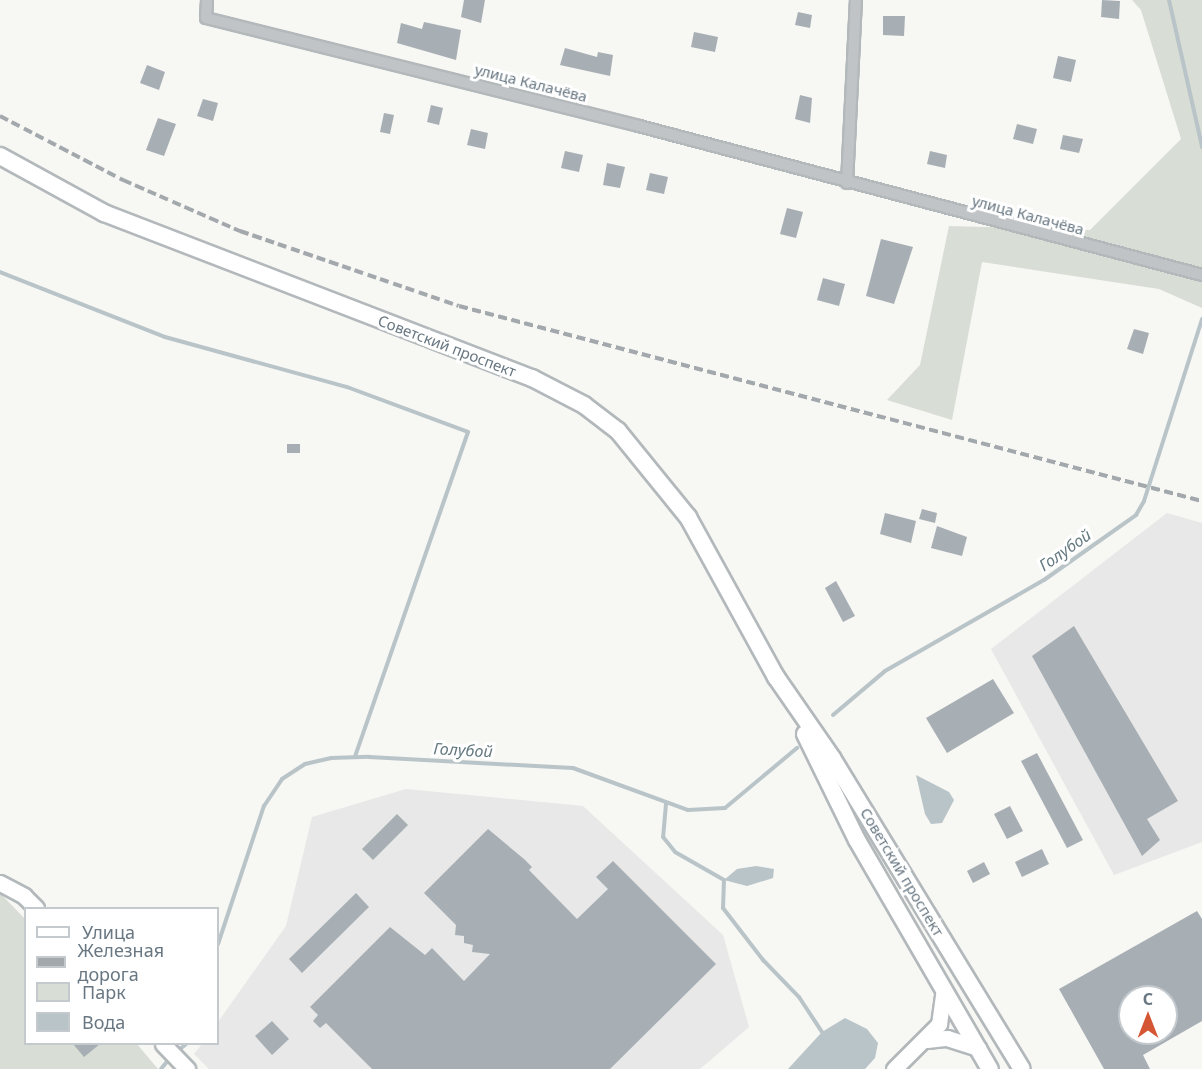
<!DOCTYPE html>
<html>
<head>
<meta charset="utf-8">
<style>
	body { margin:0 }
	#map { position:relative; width:1202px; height:1069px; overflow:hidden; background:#f7f7f4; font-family:"Noto Sans",sans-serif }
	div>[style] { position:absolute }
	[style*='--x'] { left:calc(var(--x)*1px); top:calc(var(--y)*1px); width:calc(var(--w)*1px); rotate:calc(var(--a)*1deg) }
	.built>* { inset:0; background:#e7e8e7 }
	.green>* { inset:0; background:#d8ddd5 }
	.water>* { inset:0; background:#b9c4c8 }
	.stream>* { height:4px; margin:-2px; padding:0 2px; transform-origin:2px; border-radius:2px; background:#b9c4c8 }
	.building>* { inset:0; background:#a8afb4 }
	.roads { filter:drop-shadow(2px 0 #b3b8bb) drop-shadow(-2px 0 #b3b8bb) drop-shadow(0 2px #b3b8bb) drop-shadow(0 -2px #b3b8bb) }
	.street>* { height:10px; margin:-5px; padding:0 5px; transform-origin:5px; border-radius:5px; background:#c0c4c7 }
	.secondary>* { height:15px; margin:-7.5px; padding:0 7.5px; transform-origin:7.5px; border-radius:7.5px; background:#fff }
	.primary>* { height:16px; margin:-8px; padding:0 8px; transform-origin:8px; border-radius:8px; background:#fff }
	.rail>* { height:4px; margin-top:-2px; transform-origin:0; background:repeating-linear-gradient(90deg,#a2a8ac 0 9px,transparent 0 13.5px) }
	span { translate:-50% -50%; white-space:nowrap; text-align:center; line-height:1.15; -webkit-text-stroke:6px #fff; paint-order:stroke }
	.street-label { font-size:15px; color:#687782 }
	.water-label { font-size:16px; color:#63787f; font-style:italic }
	.legend { position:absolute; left:24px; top:907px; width:195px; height:138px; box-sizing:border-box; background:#fff; border:2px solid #c3c9cd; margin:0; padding:8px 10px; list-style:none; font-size:18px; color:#687782 }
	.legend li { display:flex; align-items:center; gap:12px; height:30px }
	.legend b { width:30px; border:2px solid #c3c9cd }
	.north { position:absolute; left:1118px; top:985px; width:60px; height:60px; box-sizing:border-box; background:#fff; border:2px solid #c3c9cd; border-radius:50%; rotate:0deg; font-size:16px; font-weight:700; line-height:24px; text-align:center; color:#687782 }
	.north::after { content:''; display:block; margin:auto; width:21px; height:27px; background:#d55635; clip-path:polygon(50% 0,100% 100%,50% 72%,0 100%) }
</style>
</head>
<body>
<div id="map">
	<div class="built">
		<div style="clip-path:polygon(1167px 513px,1202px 523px,1202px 842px,1114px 875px,991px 649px)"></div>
		<div style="clip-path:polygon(406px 789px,583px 806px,723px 935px,749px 1027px,700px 1069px,209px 1069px,194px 1054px,202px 1044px,218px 1044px,218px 1022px,286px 926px,312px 817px)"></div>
	</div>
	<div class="green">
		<div style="clip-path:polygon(1132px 0,1202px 0,1202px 308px,1159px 289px,982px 262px,952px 420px,887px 400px,920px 365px,949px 226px,1090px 230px,1181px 139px,1141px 10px)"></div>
		<div style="clip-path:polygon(0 893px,25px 919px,26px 1044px,137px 1044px,158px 1069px,0 1069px)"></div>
	</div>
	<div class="water">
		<div style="clip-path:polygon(916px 775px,949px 792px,954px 800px,942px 823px,931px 824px,925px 814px)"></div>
		<div style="clip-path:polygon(756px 866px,774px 869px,773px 878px,747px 886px,724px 880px,737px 869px)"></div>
		<div style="clip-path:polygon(845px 1018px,867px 1029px,878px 1043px,875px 1058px,865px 1069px,788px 1069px,822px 1032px)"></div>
	</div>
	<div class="stream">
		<div style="--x:1169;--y:0;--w:151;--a:77.3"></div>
		<div style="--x:0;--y:272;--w:177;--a:21.5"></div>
		<div style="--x:165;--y:337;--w:189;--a:15.4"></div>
		<div style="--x:347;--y:387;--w:129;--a:20.4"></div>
		<div style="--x:468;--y:432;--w:344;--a:109.2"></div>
		<div style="--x:833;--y:715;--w:68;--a:-40.2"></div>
		<div style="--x:885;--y:671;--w:183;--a:-29.8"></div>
		<div style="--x:1044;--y:580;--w:113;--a:-35.2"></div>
		<div style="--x:1136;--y:515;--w:16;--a:-60"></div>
		<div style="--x:1144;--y:501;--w:191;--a:-72.3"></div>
		<div style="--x:666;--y:804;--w:33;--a:95"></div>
		<div style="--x:663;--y:837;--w:19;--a:51"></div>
		<div style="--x:675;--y:852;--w:56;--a:29.7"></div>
		<div style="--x:724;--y:880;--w:28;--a:92"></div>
		<div style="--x:723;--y:908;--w:66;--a:52.4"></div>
		<div style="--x:763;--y:960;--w:52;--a:45.8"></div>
		<div style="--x:799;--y:997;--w:42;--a:56.7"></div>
		<div style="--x:218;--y:944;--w:145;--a:-71.6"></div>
		<div style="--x:264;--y:806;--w:32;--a:-56"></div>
		<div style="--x:282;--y:779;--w:27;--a:-33"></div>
		<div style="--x:305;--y:764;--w:27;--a:-13"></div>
		<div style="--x:331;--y:758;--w:38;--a:-2"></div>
		<div style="--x:369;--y:757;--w:204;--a:3.1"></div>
		<div style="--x:573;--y:768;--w:122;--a:20.1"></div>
		<div style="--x:688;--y:810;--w:37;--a:-3"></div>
		<div style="--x:725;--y:808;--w:94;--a:-39.8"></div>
		<div style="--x:175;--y:1053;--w:14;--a:-39"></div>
		<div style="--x:161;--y:1069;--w:14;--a:-51"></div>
	</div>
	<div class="building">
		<div style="clip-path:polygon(464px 0,485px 0,481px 23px,461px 17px)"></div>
		<div style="clip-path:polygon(1102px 0,1120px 1px,1119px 19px,1101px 17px)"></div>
		<div style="clip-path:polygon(798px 12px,812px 15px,810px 28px,795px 25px)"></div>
		<div style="clip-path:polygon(883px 16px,905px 16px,904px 36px,883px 35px)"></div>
		<div style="clip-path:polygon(424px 22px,461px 30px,456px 60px,397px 43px,401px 23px,422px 29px)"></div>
		<div style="clip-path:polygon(694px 32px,718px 37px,715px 52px,691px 47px)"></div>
		<div style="clip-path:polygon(565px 48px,597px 57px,598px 52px,613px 55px,610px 76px,560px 65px)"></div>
		<div style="clip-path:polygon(1058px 56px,1076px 60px,1071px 82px,1053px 78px)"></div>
		<div style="clip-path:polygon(147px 65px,165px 72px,159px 90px,140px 83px)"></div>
		<div style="clip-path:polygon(800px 95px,812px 98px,810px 123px,795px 119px)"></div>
		<div style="clip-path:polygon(203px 99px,218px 103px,213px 121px,197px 116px)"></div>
		<div style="clip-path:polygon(431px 105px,443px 108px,439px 125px,427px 122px)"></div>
		<div style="clip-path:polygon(384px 113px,394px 115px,390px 134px,380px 132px)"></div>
		<div style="clip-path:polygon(158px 118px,176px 124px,164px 156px,146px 150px)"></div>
		<div style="clip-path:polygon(1017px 124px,1037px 129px,1033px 144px,1013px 139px)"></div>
		<div style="clip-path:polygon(471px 129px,488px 133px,485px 149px,467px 145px)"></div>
		<div style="clip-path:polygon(1063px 135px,1083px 139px,1079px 153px,1060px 149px)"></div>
		<div style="clip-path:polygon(565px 151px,583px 155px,579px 172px,561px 168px)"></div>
		<div style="clip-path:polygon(930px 151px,947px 155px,945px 168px,927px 164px)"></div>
		<div style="clip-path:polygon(607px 163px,625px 167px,620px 188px,603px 185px)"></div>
		<div style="clip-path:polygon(650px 173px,668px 177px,664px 194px,646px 190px)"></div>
		<div style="clip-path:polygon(787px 208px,803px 212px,796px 238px,780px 234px)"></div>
		<div style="clip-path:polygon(881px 239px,913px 247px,894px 304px,866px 296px)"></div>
		<div style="clip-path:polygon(823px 278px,845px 284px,839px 306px,817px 300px)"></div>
		<div style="clip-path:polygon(1134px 329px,1149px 333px,1143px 354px,1127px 349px)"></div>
		<div style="clip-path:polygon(287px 444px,300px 444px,300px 453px,287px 453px)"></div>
		<div style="clip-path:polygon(922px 509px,937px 513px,935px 523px,919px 519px)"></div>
		<div style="clip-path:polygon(885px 513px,916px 521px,911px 543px,880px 534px)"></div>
		<div style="clip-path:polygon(937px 526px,967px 537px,962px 556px,931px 548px)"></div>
		<div style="clip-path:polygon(836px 581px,855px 616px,843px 622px,825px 588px)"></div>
		<div style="clip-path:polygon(1074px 626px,1178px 801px,1147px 819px,1160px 840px,1142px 856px,1032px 656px)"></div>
		<div style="clip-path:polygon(993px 679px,1014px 713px,947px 753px,926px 718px)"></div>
		<div style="clip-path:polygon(1037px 753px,1083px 840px,1067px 848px,1021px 761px)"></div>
		<div style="clip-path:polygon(1010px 806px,1023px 831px,1007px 839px,994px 814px)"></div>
		<div style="clip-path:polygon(397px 814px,408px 825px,373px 860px,362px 849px)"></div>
		<div style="clip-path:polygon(488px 829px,524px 859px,532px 867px,529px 870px,577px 919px,608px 889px,596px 877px,613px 861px,716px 964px,610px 1069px,372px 1069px,326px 1023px,320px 1028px,313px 1021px,318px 1015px,310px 1007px,390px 927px,425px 955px,432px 948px,464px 981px,490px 954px,472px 952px,473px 945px,464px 943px,464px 936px,455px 935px,456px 925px,424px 893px)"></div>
		<div style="clip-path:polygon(1042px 849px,1049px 864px,1022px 877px,1015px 862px)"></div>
		<div style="clip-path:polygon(984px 862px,990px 874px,973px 883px,967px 871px)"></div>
		<div style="clip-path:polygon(356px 893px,369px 907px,302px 973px,289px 959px)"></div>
		<div style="clip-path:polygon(evenodd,1197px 911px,1202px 919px,1202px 1021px,1143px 1055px,1150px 1069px,1104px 1069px,1059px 989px,1197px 911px,1130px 997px,1166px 997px,1166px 1033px,1130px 1033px,1130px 997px)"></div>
		<div style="clip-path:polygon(272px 1021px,289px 1039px,272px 1055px,255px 1036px)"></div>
		<div style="clip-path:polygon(73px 1044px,100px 1044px,84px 1057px)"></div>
	</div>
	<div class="roads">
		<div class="street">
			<div style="--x:207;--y:0;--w:18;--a:93"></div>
			<div style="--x:206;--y:18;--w:446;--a:14"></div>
			<div style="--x:639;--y:126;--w:582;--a:14.82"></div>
			<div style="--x:847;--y:183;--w:183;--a:-87.2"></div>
		</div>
		<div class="secondary">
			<div style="--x:0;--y:883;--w:27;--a:28"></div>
			<div style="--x:24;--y:896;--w:17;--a:45"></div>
			<div style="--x:927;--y:1040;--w:20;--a:-6"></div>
			<div style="--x:947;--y:1038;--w:33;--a:18"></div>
			<div style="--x:163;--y:1044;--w:35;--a:46"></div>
			<div style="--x:894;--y:1069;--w:64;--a:-45"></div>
			<div style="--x:939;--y:1024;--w:34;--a:-82"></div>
		</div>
		<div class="primary">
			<div style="--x:0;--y:156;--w:119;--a:28.7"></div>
			<div style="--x:104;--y:213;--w:459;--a:21.1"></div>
			<div style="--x:532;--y:378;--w:59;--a:27.4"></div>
			<div style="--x:584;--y:405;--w:43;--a:37.4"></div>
			<div style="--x:618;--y:431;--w:111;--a:50.9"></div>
			<div style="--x:688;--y:517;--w:183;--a:61.2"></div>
			<div style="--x:776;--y:677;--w:98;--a:55.3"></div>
			<div style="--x:832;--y:758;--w:364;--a:58.6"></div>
			<div style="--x:805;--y:734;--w:118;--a:63.9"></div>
			<div style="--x:857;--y:840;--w:265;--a:59.9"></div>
		</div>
	</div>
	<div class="rail">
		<div style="--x:0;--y:116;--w:139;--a:27.5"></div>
		<div style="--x:123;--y:180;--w:128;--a:23.6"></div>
		<div style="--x:240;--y:231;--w:231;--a:18.9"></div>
		<div style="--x:459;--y:306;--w:768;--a:14.71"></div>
	</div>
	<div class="street-label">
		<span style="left:531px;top:83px;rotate:14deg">улица Калачёва</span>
		<span style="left:1028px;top:215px;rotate:15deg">улица Калачёва</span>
		<span style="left:447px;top:346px;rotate:21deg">Советский проспект</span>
		<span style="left:902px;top:872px;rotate:59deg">Советский проспект</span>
	</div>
	<div class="water-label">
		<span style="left:1065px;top:550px;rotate:-35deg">Голубой</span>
		<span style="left:463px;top:750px;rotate:3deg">Голубой</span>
	</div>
	<ul class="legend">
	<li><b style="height:8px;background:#fff"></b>Улица</li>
	<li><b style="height:8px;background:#a2a8ac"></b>Железная дорога</li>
	<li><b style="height:16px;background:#d8ddd5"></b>Парк</li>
	<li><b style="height:16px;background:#b9c4c8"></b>Вода</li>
	</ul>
	<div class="north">С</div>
</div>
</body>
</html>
